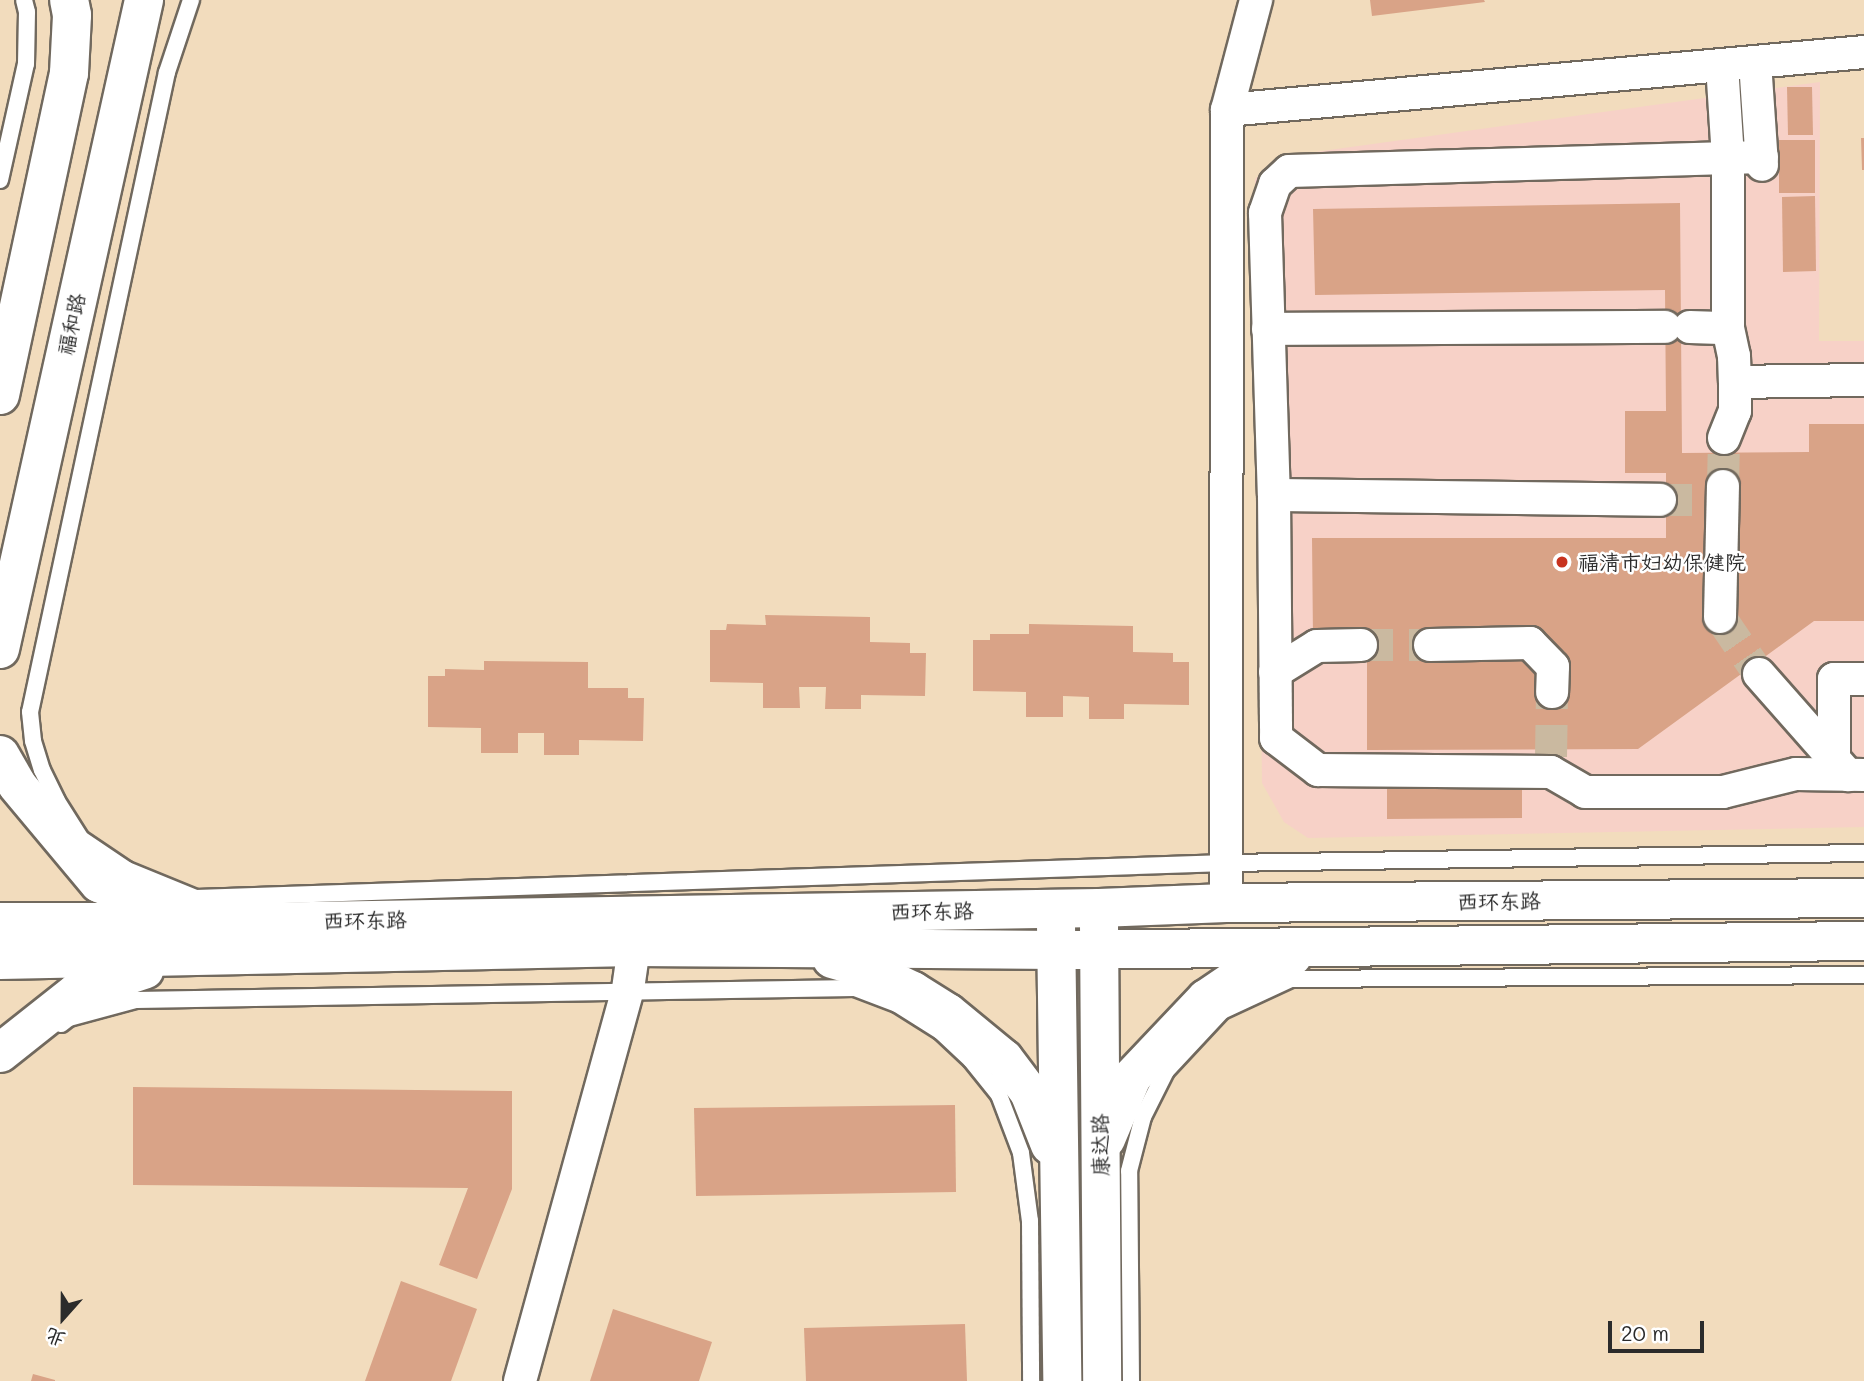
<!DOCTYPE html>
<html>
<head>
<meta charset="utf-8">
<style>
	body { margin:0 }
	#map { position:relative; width:1864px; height:1381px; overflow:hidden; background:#f2dcbd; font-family:Mali,"LXGW WenKai TC",sans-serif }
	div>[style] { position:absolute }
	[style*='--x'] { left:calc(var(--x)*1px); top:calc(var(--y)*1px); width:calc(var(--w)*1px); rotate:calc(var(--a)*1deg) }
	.built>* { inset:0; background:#f7d1c7 }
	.building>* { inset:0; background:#d9a387 }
	.minor-tunnel>* { height:32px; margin-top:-16px; transform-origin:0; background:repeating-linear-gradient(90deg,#cab9a0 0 32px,transparent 0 48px) }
	.roads { filter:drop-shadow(2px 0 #71695e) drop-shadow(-2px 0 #71695e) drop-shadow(0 2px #71695e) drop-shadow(0 -2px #71695e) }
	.service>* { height:16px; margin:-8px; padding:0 8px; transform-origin:8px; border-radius:8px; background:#fff }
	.minor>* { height:32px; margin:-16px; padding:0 16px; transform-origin:16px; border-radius:16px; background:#fff }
	.tertiary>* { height:38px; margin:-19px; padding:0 19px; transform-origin:19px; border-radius:19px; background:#fff }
	.dots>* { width:19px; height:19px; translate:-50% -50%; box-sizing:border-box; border:4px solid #fff; border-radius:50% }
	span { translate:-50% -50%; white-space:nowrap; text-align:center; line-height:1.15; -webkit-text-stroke:5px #fff; paint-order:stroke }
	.street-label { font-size:21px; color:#2b2b2b }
	.poi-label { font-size:21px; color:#2b2b2b }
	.left { translate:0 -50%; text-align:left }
	.north { position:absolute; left:28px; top:1283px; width:70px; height:70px; -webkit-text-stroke:5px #fff; paint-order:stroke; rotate:201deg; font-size:19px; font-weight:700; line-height:28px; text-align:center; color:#2b2b2b }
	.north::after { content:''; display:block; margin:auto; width:24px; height:32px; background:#2b2b2b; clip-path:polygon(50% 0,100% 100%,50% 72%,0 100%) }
	.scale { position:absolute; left:1608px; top:1321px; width:96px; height:32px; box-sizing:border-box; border:4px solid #2b2b2b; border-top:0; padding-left:9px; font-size:21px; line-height:24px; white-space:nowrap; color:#2b2b2b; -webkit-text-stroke:5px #fff; paint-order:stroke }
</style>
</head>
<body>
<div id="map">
	<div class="built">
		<div style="clip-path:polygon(1820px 82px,1819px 341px,1864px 341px,1864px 827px,1308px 838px,1284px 822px,1262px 783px,1255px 179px,1279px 157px)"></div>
	</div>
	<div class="building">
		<div style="clip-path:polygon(1370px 0,1484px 0,1485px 2px,1372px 16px)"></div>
		<div style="clip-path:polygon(1787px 87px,1812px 87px,1813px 135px,1788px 135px)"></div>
		<div style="clip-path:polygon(1861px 138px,1864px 138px,1864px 170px,1862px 170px)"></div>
		<div style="clip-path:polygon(1779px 140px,1815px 140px,1815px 193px,1779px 193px)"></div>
		<div style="clip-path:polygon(1815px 196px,1816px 271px,1783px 272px,1782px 197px)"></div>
		<div style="clip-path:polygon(1680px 203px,1682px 453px,1809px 452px,1809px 424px,1864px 424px,1864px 621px,1814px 621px,1638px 749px,1367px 750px,1367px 639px,1313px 639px,1312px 538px,1666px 538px,1666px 473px,1625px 473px,1625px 411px,1666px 411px,1665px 290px,1315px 295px,1313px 209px)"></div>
		<div style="clip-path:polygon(765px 615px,870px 617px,870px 642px,910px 643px,910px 653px,926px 653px,925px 696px,861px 695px,861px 709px,825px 709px,826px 687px,799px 687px,800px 708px,763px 708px,763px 683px,710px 682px,710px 630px,726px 630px,727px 624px,766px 625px)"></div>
		<div style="clip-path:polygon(1029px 624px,1133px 626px,1133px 652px,1173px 653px,1173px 662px,1189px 662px,1189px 705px,1124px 704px,1124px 719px,1089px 719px,1089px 697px,1063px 696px,1063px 717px,1026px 717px,1026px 692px,973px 691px,973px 640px,990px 640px,990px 634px,1029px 634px)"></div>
		<div style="clip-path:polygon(484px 661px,588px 662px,588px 688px,628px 688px,628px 698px,644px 698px,643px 741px,579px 740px,579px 755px,544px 755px,544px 733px,518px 733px,518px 753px,481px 753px,481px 728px,428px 727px,428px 676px,445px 676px,445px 669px,484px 670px)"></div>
		<div style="clip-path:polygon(1387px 781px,1522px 781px,1522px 818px,1387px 819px)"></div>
		<div style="clip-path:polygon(133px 1087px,512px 1091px,512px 1189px,477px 1279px,439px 1265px,468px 1188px,133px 1185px)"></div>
		<div style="clip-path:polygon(955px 1105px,956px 1192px,696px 1196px,694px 1108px)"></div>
		<div style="clip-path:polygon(401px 1281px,477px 1309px,451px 1381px,365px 1381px)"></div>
		<div style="clip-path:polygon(613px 1309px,712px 1342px,699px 1381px,590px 1381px)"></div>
		<div style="clip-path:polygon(965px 1324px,967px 1381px,806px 1381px,804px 1328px)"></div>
		<div style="clip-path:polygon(33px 1374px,55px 1380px,55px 1381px,31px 1381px)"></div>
	</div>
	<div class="minor-tunnel">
		<div style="--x:1723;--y:486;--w:48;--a:-88.8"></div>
		<div style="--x:1660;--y:500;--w:36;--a:0"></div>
		<div style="--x:1720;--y:617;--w:69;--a:55.6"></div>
		<div style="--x:1361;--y:645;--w:69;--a:0"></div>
		<div style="--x:1551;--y:757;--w:65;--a:-89.1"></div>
	</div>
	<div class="roads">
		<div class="service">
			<div style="--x:191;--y:0;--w:76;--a:108.4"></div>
			<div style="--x:167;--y:72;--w:654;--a:102.08"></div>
			<div style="--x:30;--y:712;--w:29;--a:84"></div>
			<div style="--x:33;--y:741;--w:30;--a:73"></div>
			<div style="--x:42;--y:770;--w:34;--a:64"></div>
			<div style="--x:57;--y:801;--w:45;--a:57.7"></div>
			<div style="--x:81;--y:839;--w:55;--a:34"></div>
			<div style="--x:127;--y:870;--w:74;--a:22.1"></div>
			<div style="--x:196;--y:898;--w:1031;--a:-1.95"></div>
			<div style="--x:1226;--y:863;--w:638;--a:-0.9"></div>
			<div style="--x:0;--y:180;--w:119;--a:-77.4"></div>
			<div style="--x:26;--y:64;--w:52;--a:-88.9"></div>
			<div style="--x:27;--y:12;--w:12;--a:-104"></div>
			<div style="--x:61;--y:1024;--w:10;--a:-37"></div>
			<div style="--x:69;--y:1018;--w:69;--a:-15"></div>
			<div style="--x:136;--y:1000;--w:719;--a:-0.96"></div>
			<div style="--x:855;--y:988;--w:45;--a:20.9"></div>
			<div style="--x:897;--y:1004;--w:51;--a:32.1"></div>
			<div style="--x:940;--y:1031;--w:42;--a:43.1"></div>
			<div style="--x:971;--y:1060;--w:45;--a:51.3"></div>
			<div style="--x:999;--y:1095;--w:62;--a:69.2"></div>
			<div style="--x:1021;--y:1153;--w:69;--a:82.5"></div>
			<div style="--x:1030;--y:1221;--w:160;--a:89.6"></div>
			<div style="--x:1131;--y:1381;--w:210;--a:-90.5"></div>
			<div style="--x:1129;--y:1171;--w:56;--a:-75.5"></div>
			<div style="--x:1143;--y:1117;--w:51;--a:-63.4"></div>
			<div style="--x:1166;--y:1071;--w:82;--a:-47"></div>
			<div style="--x:1222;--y:1011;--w:76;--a:-24.9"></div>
			<div style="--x:1291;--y:979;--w:573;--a:-0.4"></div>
		</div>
		<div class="minor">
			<div style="--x:1755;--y:62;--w:103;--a:86.1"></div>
			<div style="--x:1722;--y:65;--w:94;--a:86.3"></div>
			<div style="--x:1728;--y:159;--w:169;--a:90"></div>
			<div style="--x:1728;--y:328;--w:29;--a:78"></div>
			<div style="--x:1734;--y:356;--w:26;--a:88"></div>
			<div style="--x:1227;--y:110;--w:640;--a:-5.2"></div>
			<div style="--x:1762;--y:157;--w:473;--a:178.3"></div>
			<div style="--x:1289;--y:171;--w:19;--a:137"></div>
			<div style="--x:1275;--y:184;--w:31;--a:109"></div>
			<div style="--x:1265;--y:213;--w:282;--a:88.2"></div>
			<div style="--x:1274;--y:495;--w:243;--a:89.5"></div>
			<div style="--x:1276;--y:738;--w:53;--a:37.3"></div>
			<div style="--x:1318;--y:770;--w:233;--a:0.5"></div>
			<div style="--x:1551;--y:772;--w:39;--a:30"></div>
			<div style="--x:1585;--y:792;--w:138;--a:0"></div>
			<div style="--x:1723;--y:792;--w:75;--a:-13.9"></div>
			<div style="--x:1796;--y:774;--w:68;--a:0.8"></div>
			<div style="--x:1690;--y:327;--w:38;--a:2"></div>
			<div style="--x:1268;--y:329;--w:397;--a:-0.3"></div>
			<div style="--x:1724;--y:438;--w:29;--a:-68"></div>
			<div style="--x:1735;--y:411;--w:29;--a:-90"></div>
			<div style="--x:1735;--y:382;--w:129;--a:-0.9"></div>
			<div style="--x:1274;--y:495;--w:386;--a:0.7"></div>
			<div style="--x:1720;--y:617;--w:131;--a:-88.7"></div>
			<div style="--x:1430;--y:645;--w:100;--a:-1.1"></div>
			<div style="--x:1530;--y:643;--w:33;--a:46"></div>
			<div style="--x:1553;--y:667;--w:25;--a:92"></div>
			<div style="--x:1275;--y:672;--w:49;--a:-31.8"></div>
			<div style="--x:1317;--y:646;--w:44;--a:-1.3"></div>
			<div style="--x:1759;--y:674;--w:135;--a:48.6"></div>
			<div style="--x:1834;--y:760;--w:81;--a:-90"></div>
			<div style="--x:1834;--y:679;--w:30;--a:0"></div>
			<div style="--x:1226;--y:903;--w:793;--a:-89.93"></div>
			<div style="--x:1227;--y:110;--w:114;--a:-75.2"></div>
			<div style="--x:520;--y:1381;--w:407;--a:-74.6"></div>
			<div style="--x:628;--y:989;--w:42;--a:-81.9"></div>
		</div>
		<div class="tertiary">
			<div style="--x:0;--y:395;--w:329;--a:-77.9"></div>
			<div style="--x:69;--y:73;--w:58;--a:-87"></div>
			<div style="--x:72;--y:15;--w:15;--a:-101"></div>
			<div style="--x:0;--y:649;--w:665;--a:-77.49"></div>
			<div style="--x:0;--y:755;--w:34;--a:60"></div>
			<div style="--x:17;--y:785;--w:128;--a:50.1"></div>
			<div style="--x:99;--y:883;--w:71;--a:23.3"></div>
			<div style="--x:164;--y:911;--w:10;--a:6"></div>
			<div style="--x:0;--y:922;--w:253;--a:0"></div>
			<div style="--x:253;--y:922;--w:846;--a:-0.95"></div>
			<div style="--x:1099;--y:908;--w:127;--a:-2.3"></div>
			<div style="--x:1226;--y:903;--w:638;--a:-0.45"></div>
			<div style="--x:1056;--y:925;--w:456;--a:89.2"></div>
			<div style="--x:1099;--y:925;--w:456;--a:89.6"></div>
			<div style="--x:832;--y:959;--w:33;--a:16"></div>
			<div style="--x:864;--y:968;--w:54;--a:25.1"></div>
			<div style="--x:913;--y:991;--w:41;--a:32.2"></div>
			<div style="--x:948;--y:1013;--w:72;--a:39.4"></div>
			<div style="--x:1004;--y:1059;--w:41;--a:52.9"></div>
			<div style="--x:1029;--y:1092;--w:57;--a:68.4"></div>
			<div style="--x:0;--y:960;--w:634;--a:-1.17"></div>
			<div style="--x:634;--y:947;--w:423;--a:0.4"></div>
			<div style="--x:1057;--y:950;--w:807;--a:-0.64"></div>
			<div style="--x:0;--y:1053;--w:98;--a:-38.4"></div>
			<div style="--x:77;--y:992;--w:71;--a:-18.2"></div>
			<div style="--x:1106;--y:1139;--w:67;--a:-67.2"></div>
			<div style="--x:1132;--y:1077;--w:108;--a:-46.5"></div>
			<div style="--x:1206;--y:999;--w:36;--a:-34"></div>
			<div style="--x:1236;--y:979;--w:61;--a:-22"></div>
		</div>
	</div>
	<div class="dots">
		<div style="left:1562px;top:562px;background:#c8321e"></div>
	</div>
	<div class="street-label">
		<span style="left:71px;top:324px;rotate:-78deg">福和路</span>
		<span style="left:1499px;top:901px;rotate:-1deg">西环东路</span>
		<span style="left:932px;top:911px;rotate:-1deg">西环东路</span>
		<span style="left:365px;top:920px;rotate:-1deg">西环东路</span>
		<span style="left:1100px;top:1145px;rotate:-91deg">康达路</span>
	</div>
	<div class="poi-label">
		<span class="left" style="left:1578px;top:562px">福清市妇幼保健院</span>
	</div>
	<div class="north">北</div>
	<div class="scale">20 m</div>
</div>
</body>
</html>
